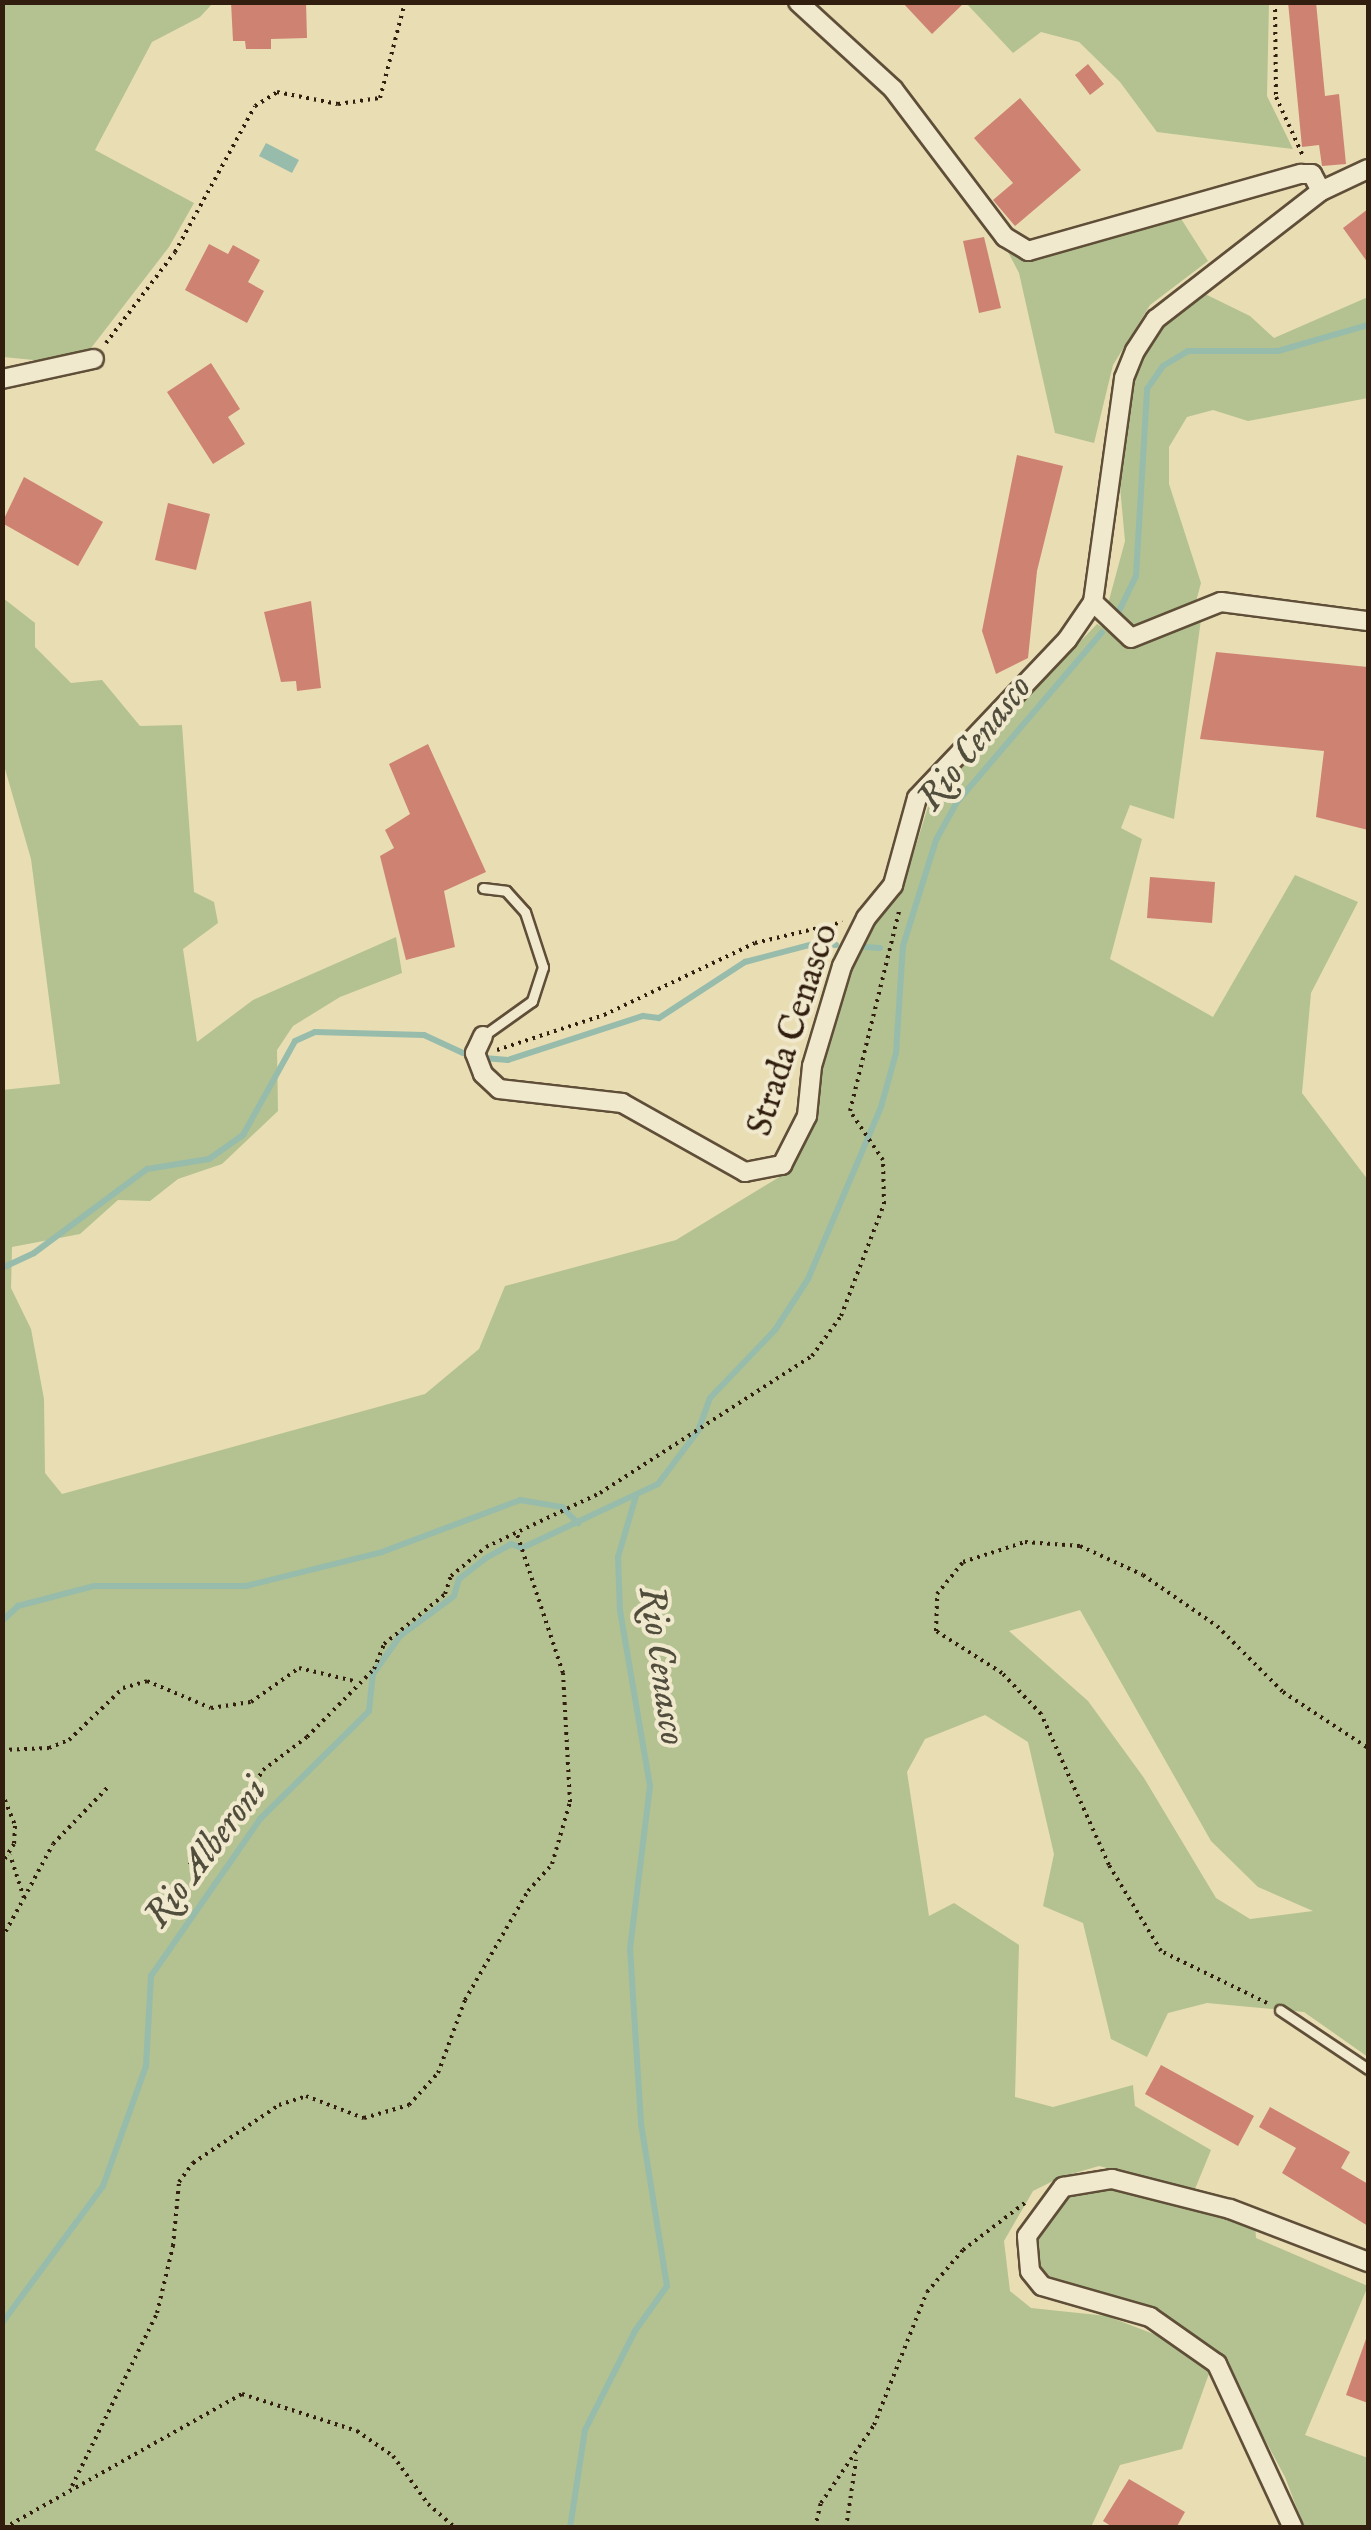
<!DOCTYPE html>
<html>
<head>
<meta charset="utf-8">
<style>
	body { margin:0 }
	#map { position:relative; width:1371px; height:2530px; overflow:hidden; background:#e9ddb4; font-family:"IM FELL English",serif }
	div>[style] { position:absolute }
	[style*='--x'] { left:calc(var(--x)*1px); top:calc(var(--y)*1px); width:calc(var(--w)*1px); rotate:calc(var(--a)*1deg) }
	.green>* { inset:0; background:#b3c290 }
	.water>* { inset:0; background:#97bcab }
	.stream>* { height:6px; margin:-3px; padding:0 3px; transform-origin:3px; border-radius:3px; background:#97bcab }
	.building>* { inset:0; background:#ce8272 }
	.path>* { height:4px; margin-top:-2px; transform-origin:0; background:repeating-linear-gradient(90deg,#311e0e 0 2.5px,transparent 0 7.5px) }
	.roads { filter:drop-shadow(2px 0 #5f4e38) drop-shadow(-2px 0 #5f4e38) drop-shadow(0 2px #5f4e38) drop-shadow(0 -2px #5f4e38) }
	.service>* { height:9px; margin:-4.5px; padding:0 4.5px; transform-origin:4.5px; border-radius:4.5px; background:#f1e9ce }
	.minor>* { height:18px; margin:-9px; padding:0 9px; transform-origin:9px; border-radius:9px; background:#f1e9ce }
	span { translate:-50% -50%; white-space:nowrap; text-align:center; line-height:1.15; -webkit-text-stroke:8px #f1e9ce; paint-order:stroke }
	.street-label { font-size:35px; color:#311e0e }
	.water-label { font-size:38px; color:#504d3d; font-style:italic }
	.frame { position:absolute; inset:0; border:5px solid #311e0e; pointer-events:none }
</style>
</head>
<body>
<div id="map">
	<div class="green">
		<div style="clip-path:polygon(2px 3px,213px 3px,200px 17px,152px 42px,95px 150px,194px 203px,169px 247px,88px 352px,54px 362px,3px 357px)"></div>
		<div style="clip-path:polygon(966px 3px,1269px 3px,1267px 96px,1293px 149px,1157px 132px,1120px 82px,1079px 42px,1041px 32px,1013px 53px)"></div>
		<div style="clip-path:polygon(1178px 214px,1208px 261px,1150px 305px,1113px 365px,1094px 443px,1055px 433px,1019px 273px,1008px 252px)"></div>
		<div style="clip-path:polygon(1205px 294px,1250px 316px,1274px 338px,1368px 297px,1368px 398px,1248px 421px,1213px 410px,1187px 417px,1169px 447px,1169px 484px,1201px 583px,1195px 605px,1133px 631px,1108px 604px,1125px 541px,1119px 476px,1129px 383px,1138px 358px,1163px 324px)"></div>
		<div style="clip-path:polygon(evenodd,3px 598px,35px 623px,35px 647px,71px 683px,102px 680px,140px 726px,182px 725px,194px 892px,214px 902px,218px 923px,183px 949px,197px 1042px,253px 1000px,396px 937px,402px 973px,340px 997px,293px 1026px,277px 1050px,278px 1111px,222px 1164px,178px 1179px,150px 1201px,118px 1200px,80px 1234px,12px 1247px,11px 1288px,31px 1329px,44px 1399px,45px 1473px,62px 1494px,425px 1394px,479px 1349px,505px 1286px,676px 1240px,781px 1176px,800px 1154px,814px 1116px,817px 1069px,853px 956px,907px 874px,931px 797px,1097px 624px,1131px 644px,1202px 612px,1174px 819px,1130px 805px,1121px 828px,1142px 839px,1110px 959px,1213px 1017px,1295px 875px,1358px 902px,1311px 993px,1302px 1093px,1368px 1180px,1368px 2057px,1304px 2012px,1207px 2003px,1168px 2013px,1147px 2057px,1111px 2039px,1083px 1923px,1043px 1906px,1054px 1854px,1028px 1742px,985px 1715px,925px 1739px,907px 1772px,929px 1916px,954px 1903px,1019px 1945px,1015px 2097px,1053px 2107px,1133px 2085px,1135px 2106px,1211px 2150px,1195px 2189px,1099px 2166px,1061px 2177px,1033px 2191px,1004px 2241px,1010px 2291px,1031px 2308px,1107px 2316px,1177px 2343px,1211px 2368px,1182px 2449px,1120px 2465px,1091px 2527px,3px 2527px,2px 1090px,60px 1084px,31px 859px,3px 762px,3px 598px,1080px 1610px,1211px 1841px,1258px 1887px,1313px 1911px,1250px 1919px,1216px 1898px,1144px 1778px,1088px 1701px,1009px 1631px,1080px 1610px)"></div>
		<div style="clip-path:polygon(1103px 2185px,1255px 2224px,1256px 2238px,1368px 2286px,1305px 2435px,1368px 2458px,1368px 2527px,1304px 2527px,1285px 2477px,1222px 2360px,1205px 2343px,1177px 2323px,1115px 2296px,1055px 2286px,1037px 2269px,1033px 2239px,1065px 2194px)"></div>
	</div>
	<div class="water">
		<div style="clip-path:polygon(266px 143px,299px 160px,292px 173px,259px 156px)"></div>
	</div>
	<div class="stream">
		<div style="--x:1117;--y:615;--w:43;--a:-64"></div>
		<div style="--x:1136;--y:576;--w:187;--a:-86.6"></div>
		<div style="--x:1147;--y:389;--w:28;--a:-55"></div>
		<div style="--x:1163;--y:366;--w:29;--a:-31"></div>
		<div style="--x:1188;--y:351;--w:90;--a:0"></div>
		<div style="--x:1278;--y:351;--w:94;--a:-16.1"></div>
		<div style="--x:865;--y:947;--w:15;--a:4"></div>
		<div style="--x:484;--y:1058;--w:24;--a:5"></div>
		<div style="--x:508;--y:1060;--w:142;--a:-18.1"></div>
		<div style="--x:643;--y:1016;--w:16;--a:7"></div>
		<div style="--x:659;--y:1018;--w:103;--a:-33.1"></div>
		<div style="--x:745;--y:962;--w:74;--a:-14.8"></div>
		<div style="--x:817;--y:943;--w:19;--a:6"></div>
		<div style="--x:2;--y:1268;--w:35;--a:-25"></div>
		<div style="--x:34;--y:1253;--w:141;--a:-36.6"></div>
		<div style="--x:147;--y:1169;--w:63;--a:-9.2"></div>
		<div style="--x:209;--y:1159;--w:42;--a:-35.2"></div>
		<div style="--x:243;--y:1135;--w:107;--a:-61"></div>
		<div style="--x:295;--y:1041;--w:22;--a:-24"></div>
		<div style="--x:315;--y:1032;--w:109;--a:1.6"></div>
		<div style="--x:424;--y:1035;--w:43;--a:24.8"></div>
		<div style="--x:2;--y:1621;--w:22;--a:-43"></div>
		<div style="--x:18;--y:1606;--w:79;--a:-14.7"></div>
		<div style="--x:94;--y:1586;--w:152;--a:0"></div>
		<div style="--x:246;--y:1586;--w:140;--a:-14"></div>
		<div style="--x:382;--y:1552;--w:147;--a:-20.6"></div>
		<div style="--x:520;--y:1500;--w:43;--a:9.5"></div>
		<div style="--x:562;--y:1507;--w:23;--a:45"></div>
		<div style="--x:2;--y:2323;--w:170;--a:-53.6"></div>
		<div style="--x:103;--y:2186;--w:127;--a:-70.3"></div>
		<div style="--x:146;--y:2066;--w:90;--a:-86.8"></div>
		<div style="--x:151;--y:1976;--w:191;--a:-55.2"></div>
		<div style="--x:260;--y:1819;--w:153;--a:-44.7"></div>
		<div style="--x:369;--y:1711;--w:37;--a:-84"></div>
		<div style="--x:373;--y:1674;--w:47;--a:-54.6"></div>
		<div style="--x:400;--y:1636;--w:67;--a:-36.5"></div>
		<div style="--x:454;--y:1596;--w:18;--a:-74"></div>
		<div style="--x:459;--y:1579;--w:34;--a:-38"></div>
		<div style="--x:486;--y:1558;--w:29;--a:-29"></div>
		<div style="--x:511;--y:1544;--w:12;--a:20"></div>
		<div style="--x:522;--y:1548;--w:150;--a:-25.2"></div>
		<div style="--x:658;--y:1484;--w:66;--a:-53"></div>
		<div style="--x:698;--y:1431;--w:35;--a:-70"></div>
		<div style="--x:710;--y:1398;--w:94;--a:-46.3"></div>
		<div style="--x:775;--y:1330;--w:61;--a:-57.1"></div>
		<div style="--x:808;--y:1279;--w:187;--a:-67"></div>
		<div style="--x:881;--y:1107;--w:56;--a:-74.5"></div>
		<div style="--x:896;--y:1053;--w:107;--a:-86.3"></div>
		<div style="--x:903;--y:946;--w:111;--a:-72.7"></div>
		<div style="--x:936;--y:840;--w:43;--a:-61.1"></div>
		<div style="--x:957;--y:802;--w:223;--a:-49.5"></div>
		<div style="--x:570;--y:2528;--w:99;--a:-81.3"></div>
		<div style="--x:585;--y:2430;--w:111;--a:-63.2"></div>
		<div style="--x:635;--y:2331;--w:55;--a:-54.6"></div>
		<div style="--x:667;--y:2286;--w:165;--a:-99.1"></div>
		<div style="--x:641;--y:2123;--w:174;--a:-93.6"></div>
		<div style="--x:630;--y:1949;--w:164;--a:-83"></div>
		<div style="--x:650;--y:1786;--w:178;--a:-99.7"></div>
		<div style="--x:620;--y:1611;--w:54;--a:-92.1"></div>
		<div style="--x:618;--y:1557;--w:64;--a:-73.6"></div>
	</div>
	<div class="building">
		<div style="clip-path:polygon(231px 2px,306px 2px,307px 38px,271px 39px,271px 49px,246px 49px,245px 41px,233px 41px)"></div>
		<div style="clip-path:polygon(902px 2px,965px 2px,932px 34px)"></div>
		<div style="clip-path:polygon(1288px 2px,1316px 2px,1325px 96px,1339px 94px,1346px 164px,1322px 166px,1319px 145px,1302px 147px)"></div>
		<div style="clip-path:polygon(1088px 64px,1104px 84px,1090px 95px,1075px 75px)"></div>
		<div style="clip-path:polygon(1020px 98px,1081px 170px,1015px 226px,993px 200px,1013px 183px,974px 138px)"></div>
		<div style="clip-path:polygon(1368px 209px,1368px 263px,1343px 228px)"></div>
		<div style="clip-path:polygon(984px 237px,1001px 308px,979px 313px,963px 241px)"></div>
		<div style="clip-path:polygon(209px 244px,228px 254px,233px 245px,260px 260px,248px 282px,264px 291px,247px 323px,185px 290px)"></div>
		<div style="clip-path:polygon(211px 363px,240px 409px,228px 417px,245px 444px,213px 464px,167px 392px)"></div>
		<div style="clip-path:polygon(1017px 455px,1063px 466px,1037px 571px,1028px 658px,996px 674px,982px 631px)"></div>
		<div style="clip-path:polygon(24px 477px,103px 522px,78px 566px,2px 523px)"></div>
		<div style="clip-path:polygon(168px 503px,210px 514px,196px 570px,155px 560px)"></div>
		<div style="clip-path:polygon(311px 601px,321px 688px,297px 691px,296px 681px,281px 682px,264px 612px)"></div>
		<div style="clip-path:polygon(1216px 652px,1368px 667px,1368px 830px,1316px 817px,1324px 751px,1200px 739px)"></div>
		<div style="clip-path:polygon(428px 744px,486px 872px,444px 891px,455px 947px,406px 960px,380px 856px,394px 848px,385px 830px,410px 814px,389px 764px)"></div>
		<div style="clip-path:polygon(1150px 877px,1215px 882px,1212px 923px,1147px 918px)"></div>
		<div style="clip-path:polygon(1161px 2065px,1254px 2116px,1238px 2146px,1145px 2094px)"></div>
		<div style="clip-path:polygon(1270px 2107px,1350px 2152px,1341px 2168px,1368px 2184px,1368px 2226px,1282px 2173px,1296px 2148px,1259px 2127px)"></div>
		<div style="clip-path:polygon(1366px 2339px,1368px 2339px,1368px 2403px,1346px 2395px)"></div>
		<div style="clip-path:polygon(1129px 2479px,1185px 2512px,1176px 2528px,1114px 2528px,1103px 2521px)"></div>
	</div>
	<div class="path">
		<div style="--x:1275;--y:2;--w:95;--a:89.4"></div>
		<div style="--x:1276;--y:97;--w:65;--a:65.4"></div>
		<div style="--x:106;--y:343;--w:114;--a:-52.8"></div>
		<div style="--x:175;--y:252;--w:166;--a:-61.3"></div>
		<div style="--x:255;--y:106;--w:26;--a:-32"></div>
		<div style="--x:277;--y:92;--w:62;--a:11.1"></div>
		<div style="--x:338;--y:104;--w:42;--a:-8.1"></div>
		<div style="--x:380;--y:98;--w:99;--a:-75.4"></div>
		<div style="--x:497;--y:1050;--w:113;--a:-18.1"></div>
		<div style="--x:604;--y:1015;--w:167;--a:-25.5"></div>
		<div style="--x:755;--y:943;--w:90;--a:-13.4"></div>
		<div style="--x:2;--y:1750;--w:47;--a:-2.4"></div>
		<div style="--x:49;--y:1748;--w:22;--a:-22"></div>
		<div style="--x:69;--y:1740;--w:75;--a:-43.9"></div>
		<div style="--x:123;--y:1688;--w:25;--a:-16"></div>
		<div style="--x:147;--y:1681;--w:69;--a:22.9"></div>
		<div style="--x:211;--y:1708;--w:40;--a:-8.5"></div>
		<div style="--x:251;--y:1702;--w:59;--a:-35.3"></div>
		<div style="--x:299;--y:1668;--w:57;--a:13.3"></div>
		<div style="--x:2;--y:1793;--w:35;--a:68"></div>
		<div style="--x:15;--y:1826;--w:18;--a:93"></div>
		<div style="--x:14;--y:1844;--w:22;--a:122"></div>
		<div style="--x:189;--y:1865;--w:54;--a:-44.3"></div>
		<div style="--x:228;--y:1827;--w:67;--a:-58.4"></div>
		<div style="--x:263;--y:1770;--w:55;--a:-36.9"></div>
		<div style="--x:307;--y:1737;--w:95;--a:-45.4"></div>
		<div style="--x:374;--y:1669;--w:27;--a:-68"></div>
		<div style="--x:384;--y:1644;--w:79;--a:-39.3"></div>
		<div style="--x:445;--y:1594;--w:19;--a:-72"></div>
		<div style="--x:451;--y:1576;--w:45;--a:-39.6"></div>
		<div style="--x:486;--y:1547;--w:126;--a:-25.3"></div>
		<div style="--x:600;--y:1493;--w:252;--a:-32.9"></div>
		<div style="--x:812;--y:1356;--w:49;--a:-54.1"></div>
		<div style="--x:841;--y:1316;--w:120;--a:-69"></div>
		<div style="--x:884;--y:1204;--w:44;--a:-91.3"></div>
		<div style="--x:883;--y:1160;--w:59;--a:-124"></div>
		<div style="--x:850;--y:1111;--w:206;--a:-76.2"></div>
		<div style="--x:24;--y:1898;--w:61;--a:-61.8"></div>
		<div style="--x:53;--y:1844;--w:82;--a:-46"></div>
		<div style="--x:2;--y:1938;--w:46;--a:-61.2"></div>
		<div style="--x:24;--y:1898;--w:45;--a:-108"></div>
		<div style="--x:1267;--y:2003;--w:118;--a:-153.9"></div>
		<div style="--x:1161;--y:1951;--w:100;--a:-121.2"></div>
		<div style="--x:1109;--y:1865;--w:166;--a:-114.2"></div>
		<div style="--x:1041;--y:1714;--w:57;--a:-133.6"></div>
		<div style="--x:1002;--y:1673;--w:78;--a:-147.5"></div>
		<div style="--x:936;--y:1631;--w:37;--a:-88"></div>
		<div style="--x:937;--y:1594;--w:41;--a:-50.9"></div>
		<div style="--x:963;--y:1562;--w:65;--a:-17.9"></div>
		<div style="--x:1025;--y:1542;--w:55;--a:4.2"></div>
		<div style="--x:1080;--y:1546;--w:69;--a:24.7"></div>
		<div style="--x:1143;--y:1575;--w:90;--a:34.6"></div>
		<div style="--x:1217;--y:1626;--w:93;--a:45"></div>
		<div style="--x:1283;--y:1692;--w:102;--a:33.4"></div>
		<div style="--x:72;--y:2486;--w:193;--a:-63.8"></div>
		<div style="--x:157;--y:2313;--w:69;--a:-76.6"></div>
		<div style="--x:173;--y:2246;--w:64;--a:-84.6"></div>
		<div style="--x:179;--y:2182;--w:24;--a:-54"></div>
		<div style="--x:193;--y:2163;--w:104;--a:-34"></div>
		<div style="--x:279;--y:2105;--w:28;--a:-18"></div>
		<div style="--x:306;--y:2096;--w:62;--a:20.8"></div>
		<div style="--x:364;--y:2118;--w:47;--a:-16.1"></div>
		<div style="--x:409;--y:2105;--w:43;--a:-47.8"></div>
		<div style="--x:438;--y:2073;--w:78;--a:-69.7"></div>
		<div style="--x:465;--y:2000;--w:126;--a:-60"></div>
		<div style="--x:528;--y:1891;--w:36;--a:-48"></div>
		<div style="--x:552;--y:1864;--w:65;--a:-73.8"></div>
		<div style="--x:570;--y:1802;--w:129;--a:-93.1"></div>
		<div style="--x:563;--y:1673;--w:150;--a:-108.3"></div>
		<div style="--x:4;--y:2528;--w:273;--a:-29.4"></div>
		<div style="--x:242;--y:2394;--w:121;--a:17.8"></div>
		<div style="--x:357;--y:2431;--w:44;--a:34.8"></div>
		<div style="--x:393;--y:2456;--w:59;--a:53.9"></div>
		<div style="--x:428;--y:2504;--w:37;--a:41"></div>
		<div style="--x:815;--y:2528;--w:26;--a:-77"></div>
		<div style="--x:821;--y:2503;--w:94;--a:-55.8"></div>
		<div style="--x:874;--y:2425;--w:143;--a:-68.3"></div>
		<div style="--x:927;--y:2292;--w:55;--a:-49.4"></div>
		<div style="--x:963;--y:2250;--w:79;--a:-37.3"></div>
		<div style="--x:846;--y:2528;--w:69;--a:-81.6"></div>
	</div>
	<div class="roads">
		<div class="service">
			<div style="--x:483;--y:888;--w:23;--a:7"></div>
			<div style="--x:506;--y:891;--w:28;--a:48"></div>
			<div style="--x:525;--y:912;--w:58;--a:71.9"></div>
			<div style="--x:543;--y:967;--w:36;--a:108"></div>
			<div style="--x:532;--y:1001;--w:60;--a:144.5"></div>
			<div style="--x:1280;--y:2010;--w:106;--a:33.8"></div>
		</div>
		<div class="minor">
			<div style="--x:798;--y:2;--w:129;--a:42.5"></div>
			<div style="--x:893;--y:89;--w:186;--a:52.9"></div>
			<div style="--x:1005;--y:237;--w:27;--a:31"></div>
			<div style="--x:1028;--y:251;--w:284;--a:-15.8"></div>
			<div style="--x:1301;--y:174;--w:11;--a:0"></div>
			<div style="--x:1312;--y:174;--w:19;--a:62"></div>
			<div style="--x:2;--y:379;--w:94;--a:-12.3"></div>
			<div style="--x:1093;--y:602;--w:52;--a:43.5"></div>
			<div style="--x:1131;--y:638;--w:97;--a:-21.8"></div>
			<div style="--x:1221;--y:602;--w:148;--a:7.4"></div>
			<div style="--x:483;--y:1036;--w:19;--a:115"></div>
			<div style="--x:475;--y:1053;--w:22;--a:69"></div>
			<div style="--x:483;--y:1074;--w:22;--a:43"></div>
			<div style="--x:499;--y:1089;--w:124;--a:6.5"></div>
			<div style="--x:622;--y:1103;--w:141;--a:29.3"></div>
			<div style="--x:745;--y:1172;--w:38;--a:-11"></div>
			<div style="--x:782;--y:1165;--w:55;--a:-63"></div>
			<div style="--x:807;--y:1116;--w:50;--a:-84.3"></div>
			<div style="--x:812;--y:1066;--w:104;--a:-73.3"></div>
			<div style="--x:842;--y:966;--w:54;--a:-63.4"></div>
			<div style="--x:866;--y:918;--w:43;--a:-50.7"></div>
			<div style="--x:893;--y:885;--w:90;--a:-74.6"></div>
			<div style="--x:917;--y:798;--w:218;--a:-46.5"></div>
			<div style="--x:1067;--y:640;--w:46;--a:-55.6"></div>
			<div style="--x:1093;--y:602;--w:226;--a:-82.1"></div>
			<div style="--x:1124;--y:378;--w:29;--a:-68"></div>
			<div style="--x:1135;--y:351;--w:38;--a:-57"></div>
			<div style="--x:1156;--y:319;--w:209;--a:-37.8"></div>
			<div style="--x:1321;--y:191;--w:52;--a:-25.1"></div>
			<div style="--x:1293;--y:2528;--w:181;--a:-114.9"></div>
			<div style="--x:1217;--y:2364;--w:82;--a:-145"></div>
			<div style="--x:1150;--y:2317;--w:112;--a:-164"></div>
			<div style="--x:1042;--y:2286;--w:19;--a:-129"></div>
			<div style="--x:1030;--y:2271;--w:35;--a:-95"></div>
			<div style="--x:1027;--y:2236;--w:61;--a:-53.7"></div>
			<div style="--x:1063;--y:2187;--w:50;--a:-9.3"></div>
			<div style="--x:1112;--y:2179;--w:122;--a:14.3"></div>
			<div style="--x:1230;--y:2209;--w:148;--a:21"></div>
		</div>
	</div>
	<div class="street-label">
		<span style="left:794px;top:1030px;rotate:-72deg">Strada Cenasco</span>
	</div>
	<div class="water-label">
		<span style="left:976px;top:744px;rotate:-52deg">Rio Cenasco</span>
		<span style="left:660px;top:1666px;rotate:82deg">Rio Cenasco</span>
		<span style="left:207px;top:1854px;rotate:-53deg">Rio Alberoni</span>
	</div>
	<div class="frame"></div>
</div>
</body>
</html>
